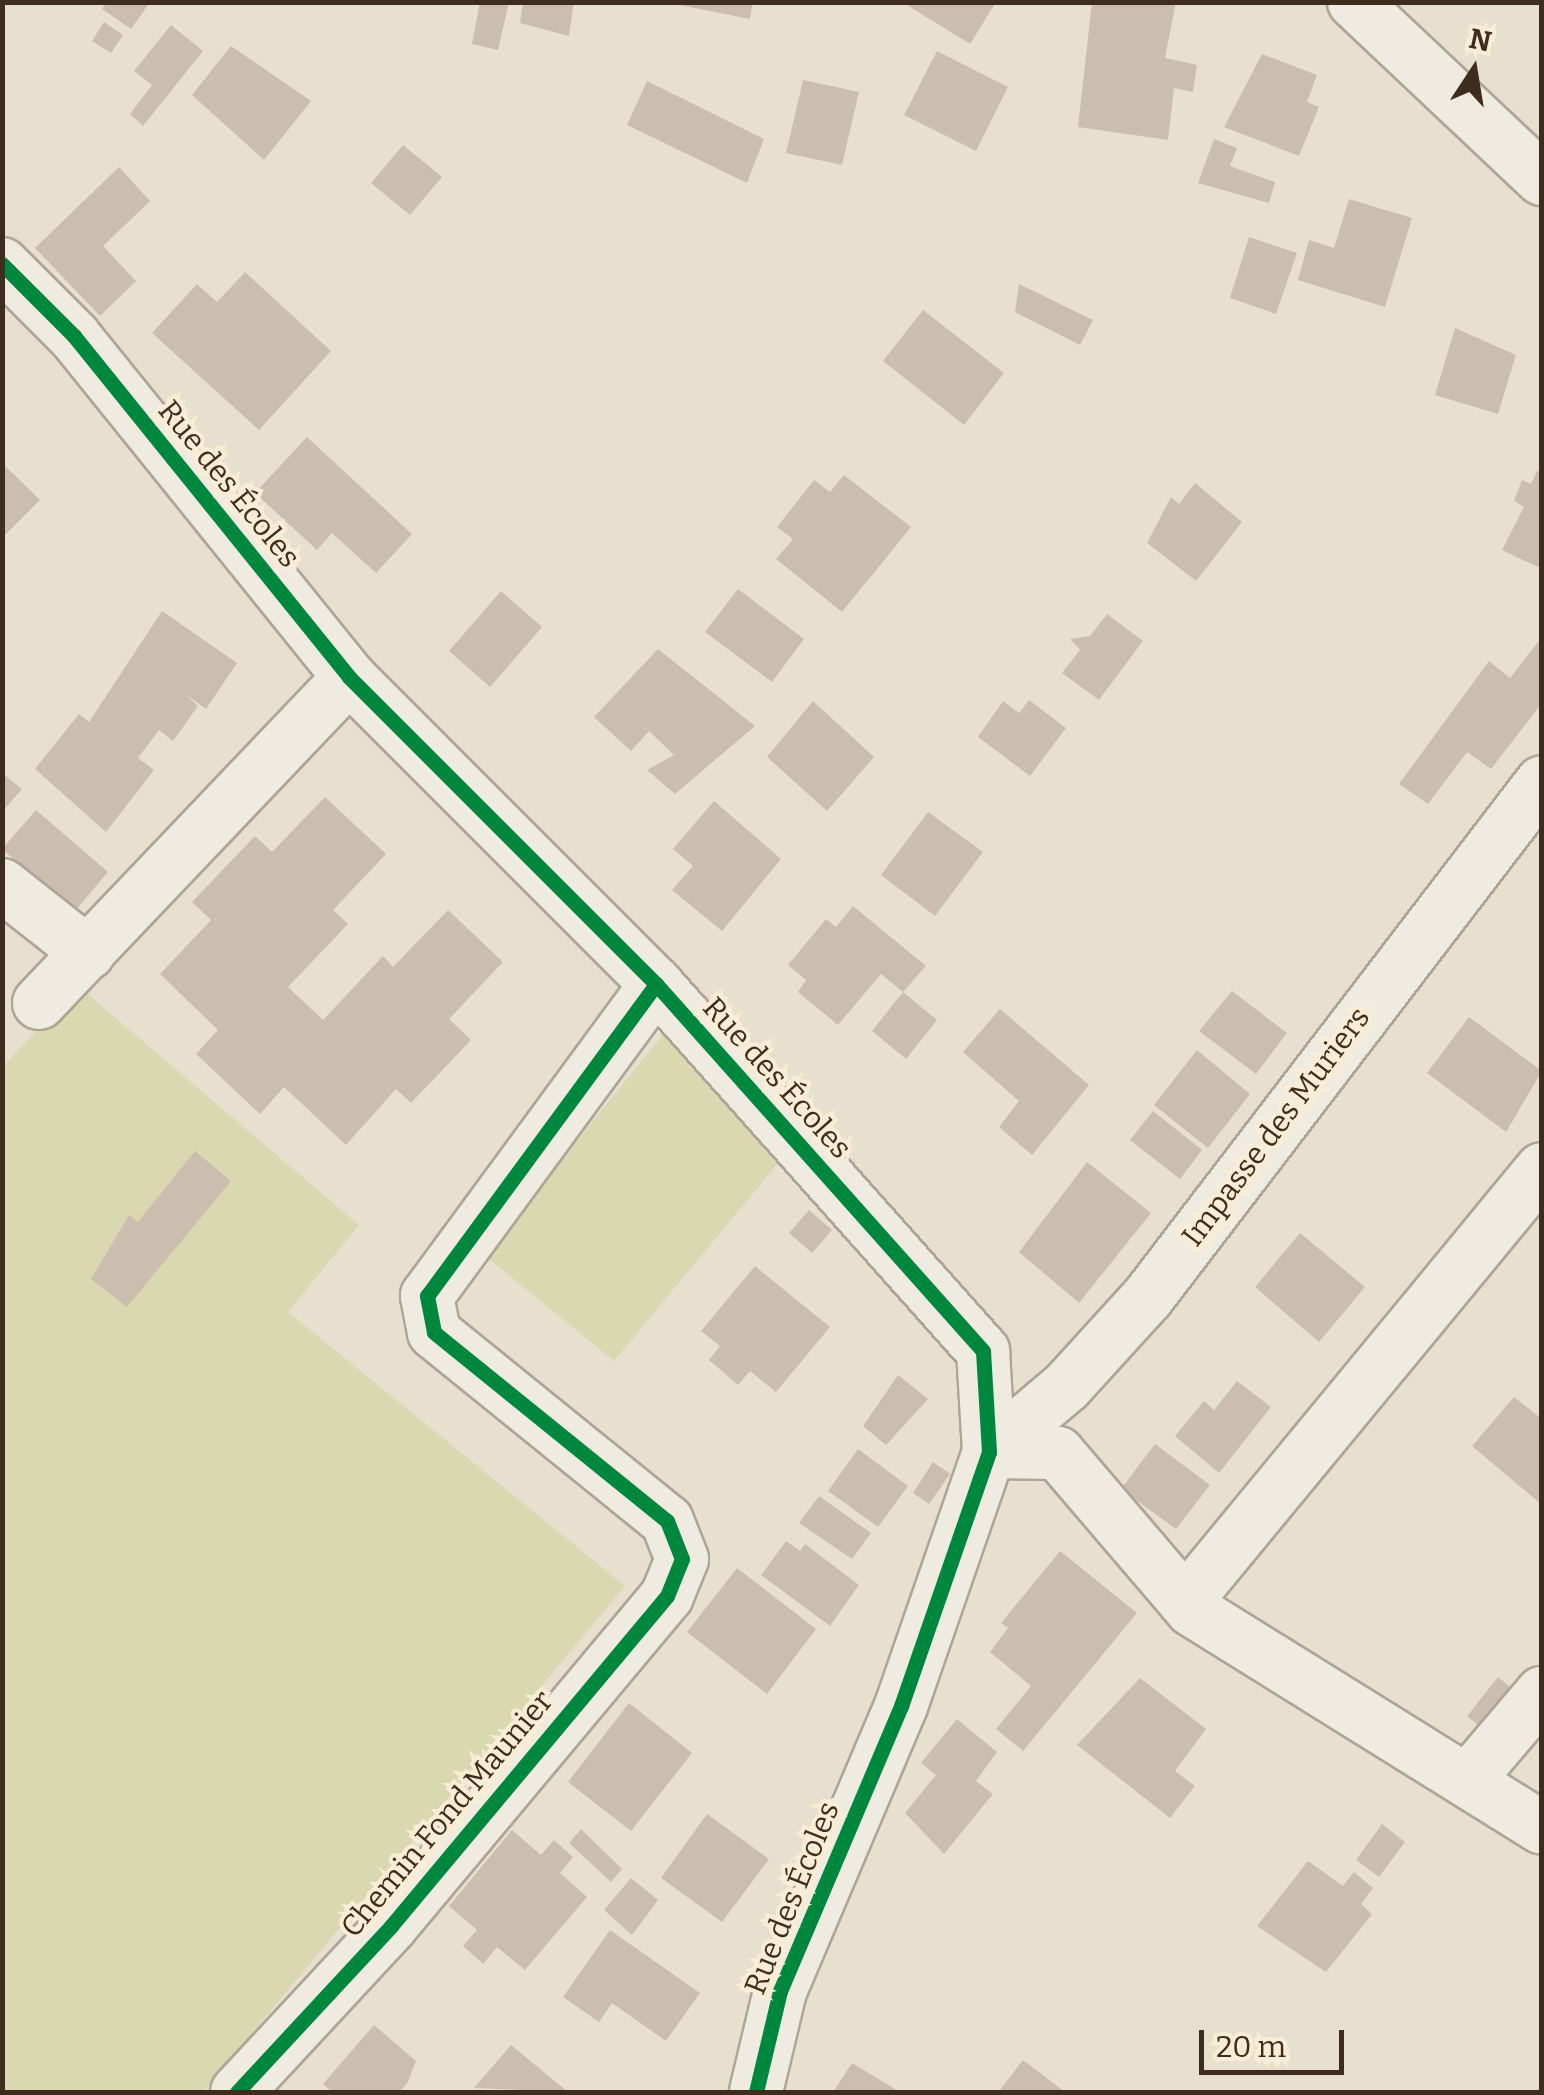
<!DOCTYPE html>
<html>
<head>
<meta charset="utf-8">
<style>
	body { margin:0 }
	#map { position:relative; width:1544px; height:2095px; overflow:hidden; background:#e8e0ce; font-family:Bitter,serif }
	div>[style] { position:absolute }
	[style*='--x'] { left:calc(var(--x)*1px); top:calc(var(--y)*1px); width:calc(var(--w)*1px); rotate:calc(var(--a)*1deg) }
	.green>* { inset:0; background:#d9d8b0 }
	.building>* { inset:0; background:#ccbeaf }
	.roads { filter:drop-shadow(2px 0 #aea597) drop-shadow(-2px 0 #aea597) drop-shadow(0 2px #aea597) drop-shadow(0 -2px #aea597) }
	.minor>* { height:52px; margin:-26px; padding:0 26px; transform-origin:26px; border-radius:26px; background:#f0ebe1 }
	.cycleway>* { height:15px; margin:-7.5px; padding:0 7.5px; transform-origin:7.5px; border-radius:7.5px; background:#00873e }
	span { translate:-50% -50%; white-space:nowrap; text-align:center; line-height:1.15; -webkit-text-stroke:8px #f9eed5; paint-order:stroke }
	.street-label { font-size:30px; color:#3e2d1e }
	.frame { position:absolute; inset:0; border:5px solid #3e2d1e; pointer-events:none }
	.north { position:absolute; left:1424px; top:20px; width:100px; height:100px; -webkit-text-stroke:8px #f9eed5; paint-order:stroke; rotate:12deg; font-size:28px; font-weight:700; line-height:40px; text-align:center; color:#3e2d1e }
	.north::after { content:''; display:block; margin:auto; width:35px; height:45px; background:#3e2d1e; clip-path:polygon(50% 0,100% 100%,50% 72%,0 100%) }
	.scale { position:absolute; left:1199px; top:2030px; width:145px; height:45px; box-sizing:border-box; border:5px solid #3e2d1e; border-top:0; padding-left:12px; font-size:30px; line-height:35px; white-space:nowrap; color:#3e2d1e; -webkit-text-stroke:8px #f9eed5; paint-order:stroke }
</style>
</head>
<body>
<div id="map">
	<div class="green">
		<div style="clip-path:polygon(78px 986px,359px 1225px,288px 1312px,625px 1586px,203px 2092px,3px 2092px,2px 1068px)"></div>
		<div style="clip-path:polygon(666px 1031px,789px 1150px,614px 1361px,484px 1255px)"></div>
	</div>
	<div class="building">
		<div style="clip-path:polygon(106px 2px,145px 2px,148px 5px,131px 29px,102px 9px)"></div>
		<div style="clip-path:polygon(480px 2px,509px 2px,498px 50px,472px 44px)"></div>
		<div style="clip-path:polygon(523px 2px,574px 2px,569px 36px,520px 23px)"></div>
		<div style="clip-path:polygon(664px 2px,753px 2px,750px 19px)"></div>
		<div style="clip-path:polygon(902px 2px,996px 2px,970px 44px)"></div>
		<div style="clip-path:polygon(1092px 2px,1176px 2px,1165px 58px,1197px 65px,1193px 92px,1174px 88px,1168px 140px,1078px 127px)"></div>
		<div style="clip-path:polygon(104px 22px,123px 35px,111px 53px,92px 41px)"></div>
		<div style="clip-path:polygon(171px 25px,203px 51px,143px 126px,130px 114px,152px 85px,134px 71px)"></div>
		<div style="clip-path:polygon(231px 46px,311px 101px,264px 160px,192px 95px)"></div>
		<div style="clip-path:polygon(937px 51px,1008px 87px,976px 151px,904px 115px)"></div>
		<div style="clip-path:polygon(1262px 54px,1317px 75px,1307px 102px,1319px 107px,1299px 156px,1224px 127px)"></div>
		<div style="clip-path:polygon(803px 80px,859px 92px,842px 165px,786px 153px)"></div>
		<div style="clip-path:polygon(647px 81px,764px 139px,747px 183px,627px 125px)"></div>
		<div style="clip-path:polygon(1214px 139px,1237px 148px,1230px 166px,1275px 182px,1269px 203px,1198px 183px)"></div>
		<div style="clip-path:polygon(403px 145px,442px 177px,410px 215px,371px 183px)"></div>
		<div style="clip-path:polygon(119px 167px,150px 201px,103px 246px,136px 281px,100px 316px,35px 248px)"></div>
		<div style="clip-path:polygon(1349px 199px,1412px 218px,1385px 307px,1298px 280px,1309px 240px,1334px 248px)"></div>
		<div style="clip-path:polygon(1249px 237px,1297px 253px,1276px 314px,1230px 298px)"></div>
		<div style="clip-path:polygon(245px 272px,331px 351px,259px 430px,152px 333px,197px 284px,217px 302px)"></div>
		<div style="clip-path:polygon(1019px 284px,1093px 320px,1080px 345px,1015px 312px)"></div>
		<div style="clip-path:polygon(923px 310px,1004px 373px,964px 425px,883px 361px)"></div>
		<div style="clip-path:polygon(1455px 328px,1516px 355px,1498px 414px,1435px 395px)"></div>
		<div style="clip-path:polygon(307px 437px,412px 534px,376px 573px,332px 533px,317px 550px,255px 493px)"></div>
		<div style="clip-path:polygon(2px 463px,40px 500px,2px 538px)"></div>
		<div style="clip-path:polygon(1537px 471px,1542px 472px,1542px 569px,1502px 550px,1524px 507px,1514px 501px,1522px 480px,1531px 484px)"></div>
		<div style="clip-path:polygon(844px 475px,911px 527px,842px 612px,776px 559px,793px 539px,777px 527px,814px 480px,830px 492px)"></div>
		<div style="clip-path:polygon(1195px 483px,1242px 522px,1196px 581px,1147px 543px,1171px 497px,1179px 504px)"></div>
		<div style="clip-path:polygon(738px 589px,804px 639px,772px 682px,705px 632px)"></div>
		<div style="clip-path:polygon(501px 591px,542px 627px,490px 687px,449px 651px)"></div>
		<div style="clip-path:polygon(162px 611px,237px 663px,206px 709px,185px 694px,198px 706px,173px 741px,159px 730px,138px 758px,154px 770px,106px 832px,35px 769px,79px 714px,89px 722px)"></div>
		<div style="clip-path:polygon(1107px 614px,1143px 641px,1099px 700px,1062px 673px,1080px 650px,1070px 639px,1090px 636px)"></div>
		<div style="clip-path:polygon(1542px 637px,1542px 703px,1491px 769px,1467px 752px,1428px 804px,1399px 784px,1489px 661px,1510px 678px)"></div>
		<div style="clip-path:polygon(658px 649px,755px 726px,675px 794px,647px 770px,674px 755px,649px 731px,631px 751px,594px 717px)"></div>
		<div style="clip-path:polygon(1029px 700px,1066px 728px,1030px 776px,978px 737px,1003px 701px,1019px 713px)"></div>
		<div style="clip-path:polygon(813px 701px,874px 757px,827px 811px,767px 757px)"></div>
		<div style="clip-path:polygon(2px 773px,22px 789px,2px 812px)"></div>
		<div style="clip-path:polygon(325px 797px,386px 854px,333px 910px,348px 924px,288px 987px,323px 1020px,383px 956px,393px 967px,448px 910px,503px 962px,449px 1019px,471px 1040px,411px 1103px,396px 1089px,346px 1145px,284px 1087px,260px 1114px,196px 1054px,218px 1030px,160px 974px,211px 920px,192px 902px,255px 836px,272px 852px)"></div>
		<div style="clip-path:polygon(714px 801px,781px 859px,722px 931px,672px 890px,693px 866px,673px 849px)"></div>
		<div style="clip-path:polygon(36px 810px,108px 872px,75px 911px,2px 849px)"></div>
		<div style="clip-path:polygon(928px 812px,983px 852px,935px 916px,881px 875px)"></div>
		<div style="clip-path:polygon(853px 906px,926px 966px,903px 992px,881px 974px,838px 1025px,798px 992px,806px 980px,788px 965px,826px 919px,836px 927px)"></div>
		<div style="clip-path:polygon(1232px 991px,1287px 1033px,1256px 1074px,1199px 1031px)"></div>
		<div style="clip-path:polygon(903px 992px,937px 1020px,906px 1059px,872px 1031px)"></div>
		<div style="clip-path:polygon(1000px 1009px,1089px 1085px,1032px 1155px,999px 1127px,1019px 1101px,963px 1052px)"></div>
		<div style="clip-path:polygon(1469px 1017px,1542px 1071px,1506px 1132px,1427px 1073px)"></div>
		<div style="clip-path:polygon(1197px 1050px,1250px 1094px,1208px 1148px,1154px 1105px)"></div>
		<div style="clip-path:polygon(1153px 1111px,1202px 1150px,1180px 1179px,1130px 1140px)"></div>
		<div style="clip-path:polygon(195px 1151px,231px 1181px,127px 1307px,91px 1279px,129px 1215px,138px 1222px)"></div>
		<div style="clip-path:polygon(1087px 1162px,1151px 1213px,1079px 1303px,1019px 1252px)"></div>
		<div style="clip-path:polygon(809px 1210px,832px 1230px,812px 1253px,789px 1233px)"></div>
		<div style="clip-path:polygon(1300px 1233px,1365px 1287px,1319px 1342px,1255px 1287px)"></div>
		<div style="clip-path:polygon(755px 1266px,830px 1327px,776px 1392px,750px 1371px,738px 1385px,709px 1360px,720px 1346px,701px 1331px)"></div>
		<div style="clip-path:polygon(898px 1375px,928px 1399px,886px 1445px,863px 1426px)"></div>
		<div style="clip-path:polygon(1237px 1381px,1271px 1407px,1219px 1473px,1175px 1436px,1204px 1401px,1214px 1410px)"></div>
		<div style="clip-path:polygon(1514px 1397px,1542px 1419px,1542px 1505px,1472px 1446px)"></div>
		<div style="clip-path:polygon(1155px 1444px,1210px 1485px,1176px 1529px,1121px 1489px)"></div>
		<div style="clip-path:polygon(858px 1449px,908px 1486px,878px 1527px,828px 1491px)"></div>
		<div style="clip-path:polygon(933px 1462px,950px 1474px,929px 1504px,913px 1493px)"></div>
		<div style="clip-path:polygon(819px 1496px,871px 1533px,852px 1559px,799px 1523px)"></div>
		<div style="clip-path:polygon(786px 1541px,800px 1551px,805px 1544px,859px 1585px,830px 1626px,761px 1575px)"></div>
		<div style="clip-path:polygon(1060px 1551px,1137px 1613px,1023px 1751px,996px 1729px,1031px 1686px,990px 1652px,1008px 1628px,1001px 1623px)"></div>
		<div style="clip-path:polygon(737px 1568px,816px 1629px,767px 1694px,687px 1632px)"></div>
		<div style="clip-path:polygon(1498px 1677px,1519px 1694px,1488px 1733px,1467px 1716px)"></div>
		<div style="clip-path:polygon(1140px 1678px,1206px 1729px,1175px 1771px,1195px 1786px,1170px 1818px,1077px 1745px)"></div>
		<div style="clip-path:polygon(629px 1703px,692px 1753px,631px 1831px,568px 1782px)"></div>
		<div style="clip-path:polygon(957px 1719px,997px 1752px,976px 1781px,993px 1794px,944px 1854px,905px 1813px,936px 1775px,921px 1763px)"></div>
		<div style="clip-path:polygon(707px 1814px,769px 1859px,722px 1922px,661px 1878px)"></div>
		<div style="clip-path:polygon(1382px 1824px,1405px 1842px,1379px 1877px,1356px 1860px)"></div>
		<div style="clip-path:polygon(581px 1829px,622px 1869px,611px 1882px,569px 1843px)"></div>
		<div style="clip-path:polygon(512px 1830px,541px 1855px,554px 1840px,573px 1857px,560px 1873px,587px 1897px,525px 1970px,497px 1947px,483px 1964px,463px 1946px,477px 1930px,449px 1906px)"></div>
		<div style="clip-path:polygon(1308px 1861px,1343px 1886px,1354px 1872px,1373px 1888px,1361px 1904px,1372px 1914px,1326px 1972px,1257px 1926px)"></div>
		<div style="clip-path:polygon(631px 1878px,658px 1900px,632px 1935px,604px 1910px)"></div>
		<div style="clip-path:polygon(610px 1930px,700px 1993px,666px 2041px,612px 2003px,599px 2022px,563px 1997px)"></div>
		<div style="clip-path:polygon(374px 2025px,416px 2061px,408px 2082px,399px 2092px,332px 2092px,323px 2084px)"></div>
		<div style="clip-path:polygon(511px 2045px,568px 2092px,474px 2088px)"></div>
		<div style="clip-path:polygon(1023px 2060px,1065px 2092px,1000px 2090px)"></div>
		<div style="clip-path:polygon(852px 2063px,900px 2092px,833px 2092px)"></div>
	</div>
	<div class="roads">
		<div class="minor">
			<div style="--x:1354;--y:2;--w:258;--a:43.3"></div>
			<div style="--x:2;--y:264;--w:102;--a:45"></div>
			<div style="--x:74;--y:336;--w:438;--a:51.1"></div>
			<div style="--x:349;--y:677;--w:434;--a:45"></div>
			<div style="--x:656;--y:984;--w:492;--a:48.3"></div>
			<div style="--x:983;--y:1351;--w:101;--a:86.6"></div>
			<div style="--x:989;--y:1452;--w:269;--a:109.1"></div>
			<div style="--x:901;--y:1706;--w:310;--a:113"></div>
			<div style="--x:780;--y:1991;--w:104;--a:103.4"></div>
			<div style="--x:2;--y:885;--w:110;--a:38.3"></div>
			<div style="--x:39;--y:1003;--w:450;--a:-46.4"></div>
			<div style="--x:989;--y:1452;--w:102;--a:-40.2"></div>
			<div style="--x:1067;--y:1386;--w:120;--a:-47.7"></div>
			<div style="--x:1148;--y:1297;--w:648;--a:-52.58"></div>
			<div style="--x:989;--y:1452;--w:69;--a:0.8"></div>
			<div style="--x:1058;--y:1453;--w:206;--a:49.5"></div>
			<div style="--x:1192;--y:1610;--w:412;--a:31.9"></div>
			<div style="--x:1185;--y:1602;--w:561;--a:-50.5"></div>
			<div style="--x:1467;--y:1781;--w:116;--a:-49.6"></div>
			<div style="--x:237;--y:2092;--w:226;--a:-47.1"></div>
			<div style="--x:391;--y:1926;--w:430;--a:-50.1"></div>
			<div style="--x:667;--y:1596;--w:40;--a:-68"></div>
			<div style="--x:682;--y:1559;--w:41;--a:-111.5"></div>
			<div style="--x:667;--y:1521;--w:300;--a:-141"></div>
			<div style="--x:434;--y:1332;--w:37;--a:-101"></div>
			<div style="--x:427;--y:1296;--w:387;--a:-53.7"></div>
		</div>
	</div>
	<div class="cycleway">
		<div style="--x:2;--y:264;--w:102;--a:45"></div>
		<div style="--x:74;--y:336;--w:438;--a:51.1"></div>
		<div style="--x:349;--y:677;--w:434;--a:45"></div>
		<div style="--x:656;--y:984;--w:492;--a:48.3"></div>
		<div style="--x:983;--y:1351;--w:101;--a:86.6"></div>
		<div style="--x:989;--y:1452;--w:269;--a:109.1"></div>
		<div style="--x:901;--y:1706;--w:310;--a:113"></div>
		<div style="--x:780;--y:1991;--w:104;--a:103.4"></div>
		<div style="--x:237;--y:2092;--w:226;--a:-47.1"></div>
		<div style="--x:391;--y:1926;--w:430;--a:-50.1"></div>
		<div style="--x:667;--y:1596;--w:40;--a:-68"></div>
		<div style="--x:682;--y:1559;--w:41;--a:-111.5"></div>
		<div style="--x:667;--y:1521;--w:300;--a:-141"></div>
		<div style="--x:434;--y:1332;--w:37;--a:-101"></div>
		<div style="--x:427;--y:1296;--w:387;--a:-53.7"></div>
	</div>
	<div class="street-label">
		<span style="left:229px;top:484px;rotate:51deg">Rue des Écoles</span>
		<span style="left:777px;top:1078px;rotate:48deg">Rue des Écoles</span>
		<span style="left:1276px;top:1127px;rotate:-53deg">Impasse des Muriers</span>
		<span style="left:447px;top:1814px;rotate:-50deg">Chemin Fond Maunier</span>
		<span style="left:792px;top:1898px;rotate:-68deg">Rue des Écoles</span>
	</div>
	<div class="frame"></div>
	<div class="north">N</div>
	<div class="scale">20 m</div>
</div>
</body>
</html>
